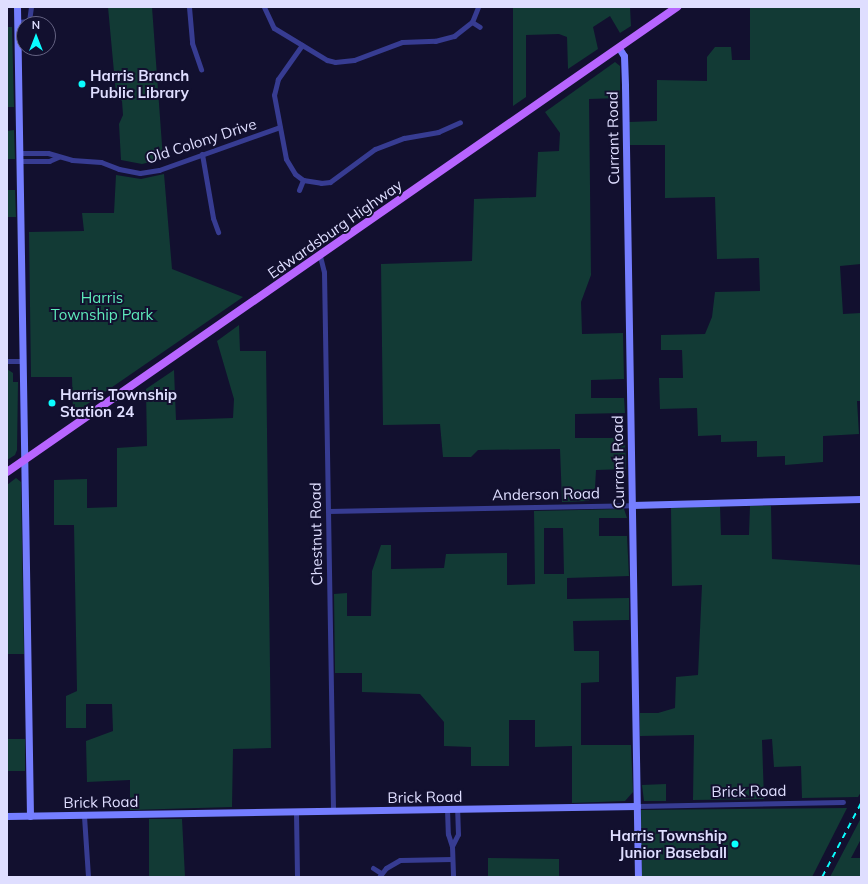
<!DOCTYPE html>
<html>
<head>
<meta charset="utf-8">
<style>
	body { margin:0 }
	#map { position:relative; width:868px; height:884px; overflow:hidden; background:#12102f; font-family:Mulish,sans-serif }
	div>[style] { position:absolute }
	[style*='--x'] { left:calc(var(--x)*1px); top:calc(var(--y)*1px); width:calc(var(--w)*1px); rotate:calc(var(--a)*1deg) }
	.green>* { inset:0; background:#123a35 }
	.street>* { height:5px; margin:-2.5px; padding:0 2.5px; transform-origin:2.5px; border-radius:2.5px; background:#373c92 }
	.secondary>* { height:7px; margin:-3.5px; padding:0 3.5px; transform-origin:3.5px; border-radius:3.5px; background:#757eff }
	.primary>* { height:8px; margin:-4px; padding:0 4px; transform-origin:4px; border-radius:4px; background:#b765ff }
	.rail>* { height:1.5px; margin-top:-0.75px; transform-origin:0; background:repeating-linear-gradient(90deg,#0afdff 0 6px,transparent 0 11px) }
	.dots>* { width:11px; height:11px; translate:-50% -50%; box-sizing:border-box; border:2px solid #12102f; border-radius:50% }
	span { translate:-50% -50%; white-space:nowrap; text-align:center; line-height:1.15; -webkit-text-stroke:4px #12102f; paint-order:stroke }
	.poi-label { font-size:15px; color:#dfdeff; font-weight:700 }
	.left { translate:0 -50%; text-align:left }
	.right { translate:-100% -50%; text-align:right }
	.street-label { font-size:15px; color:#dfdeff }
	.park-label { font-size:15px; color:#5eebbb }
	.frame { position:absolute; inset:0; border:8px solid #dfdeff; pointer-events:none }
	.north { position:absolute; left:16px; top:16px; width:40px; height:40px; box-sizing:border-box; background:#12102f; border:1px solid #646282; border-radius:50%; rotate:0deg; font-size:11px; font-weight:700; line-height:16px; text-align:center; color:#dfdeff }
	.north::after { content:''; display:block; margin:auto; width:14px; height:18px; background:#0afdff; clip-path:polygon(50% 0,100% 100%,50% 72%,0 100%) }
</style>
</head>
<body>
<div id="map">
	<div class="green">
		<div style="clip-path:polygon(108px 7px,152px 7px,163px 159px,142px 164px,121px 160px,119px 124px,123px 115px,122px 101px,116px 94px)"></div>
		<div style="clip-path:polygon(513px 7px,630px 7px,631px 26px,620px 33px,610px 16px,593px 27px,598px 49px,568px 69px,567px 37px,559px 34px,526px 35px,526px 97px,513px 106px)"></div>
		<div style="clip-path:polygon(750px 7px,861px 7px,861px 264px,840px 266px,843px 314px,861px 313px,861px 401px,857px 401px,859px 434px,823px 436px,823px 462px,785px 465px,785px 456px,757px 457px,757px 441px,721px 442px,721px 435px,698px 436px,697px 408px,660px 409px,659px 378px,683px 378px,682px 350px,661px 350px,661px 335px,705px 334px,712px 317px,715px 292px,760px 291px,759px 258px,717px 259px,715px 197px,665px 198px,665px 145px,630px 145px,629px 122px,657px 121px,657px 80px,707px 81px,707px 57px,715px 47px,731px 47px,732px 60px,750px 60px)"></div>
		<div style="clip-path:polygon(7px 27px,12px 27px,14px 107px,7px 107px)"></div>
		<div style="clip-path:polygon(615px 62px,620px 66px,620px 98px,589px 99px,591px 275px,581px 302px,582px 334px,623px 333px,624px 379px,591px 380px,591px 398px,624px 398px,625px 413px,575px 414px,575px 438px,625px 438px,626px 469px,596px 470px,595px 488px,591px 492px,589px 501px,562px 502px,560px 449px,478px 450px,471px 457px,443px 457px,440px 424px,383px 425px,381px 264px,472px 261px,474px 199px,536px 197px,538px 152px,559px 151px,560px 133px,545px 112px)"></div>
		<div style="clip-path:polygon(14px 130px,15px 159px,7px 159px,7px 131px)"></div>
		<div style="clip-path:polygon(164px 174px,172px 269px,243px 297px,73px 414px,72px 377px,31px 377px,29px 232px,84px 231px,82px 213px,114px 213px,116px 175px,141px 179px)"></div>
		<div style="clip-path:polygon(7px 190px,15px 190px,16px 217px,7px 217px)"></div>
		<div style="clip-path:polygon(239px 325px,240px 351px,266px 351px,271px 748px,233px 749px,232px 807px,130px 810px,130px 780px,87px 782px,86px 741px,113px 731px,112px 704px,86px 704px,86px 728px,66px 728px,66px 696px,77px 691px,74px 525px,54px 525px,54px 480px,87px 479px,87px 508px,117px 507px,117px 448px,147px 446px,146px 389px,174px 370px,176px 420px,233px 418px,234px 399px,217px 341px)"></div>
		<div style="clip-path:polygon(7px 369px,13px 373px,13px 382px,18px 382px,17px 450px,15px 455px,7px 460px)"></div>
		<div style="clip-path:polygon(16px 478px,21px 482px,21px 487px,24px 654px,7px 654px,7px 485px)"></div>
		<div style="clip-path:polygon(720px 506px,721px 535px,749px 535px,750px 506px,771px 506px,772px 559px,861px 565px,861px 792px,858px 797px,802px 798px,801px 766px,774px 767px,772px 739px,762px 740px,764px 799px,693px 800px,694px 735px,640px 736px,640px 713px,658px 713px,675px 708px,676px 677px,698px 675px,702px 585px,672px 586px,671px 508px)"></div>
		<div style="clip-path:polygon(evenodd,624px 509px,627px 518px,599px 518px,599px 536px,627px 536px,629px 576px,567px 578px,567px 599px,629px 598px,629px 620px,573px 621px,574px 651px,599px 651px,599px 682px,581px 683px,581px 745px,631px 745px,633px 792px,625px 801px,572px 803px,572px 746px,535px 747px,535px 720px,509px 720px,509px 766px,471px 766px,471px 747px,444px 746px,444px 722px,420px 694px,362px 692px,362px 673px,335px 673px,334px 594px,347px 593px,347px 616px,371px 616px,372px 571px,381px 545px,391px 545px,391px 569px,444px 568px,446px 554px,507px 553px,507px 585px,535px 584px,534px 511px,624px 509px,544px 528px,563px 528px,564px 574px,544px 574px,544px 528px)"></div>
		<div style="clip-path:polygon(7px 739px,25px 739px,25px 771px,7px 771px)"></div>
		<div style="clip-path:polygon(666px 784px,666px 801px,644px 801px,642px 785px)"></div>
		<div style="clip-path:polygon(847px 808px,812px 877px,642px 877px,641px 810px)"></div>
		<div style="clip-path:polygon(861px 818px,861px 839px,851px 858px,861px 858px,861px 877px,830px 877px)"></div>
		<div style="clip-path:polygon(149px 819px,182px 819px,185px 877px,149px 877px)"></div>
		<div style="clip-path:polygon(488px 858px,559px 859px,559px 877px,488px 877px)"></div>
	</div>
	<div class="street">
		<div style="--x:189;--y:7;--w:36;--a:85"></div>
		<div style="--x:192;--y:43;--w:28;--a:71"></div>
		<div style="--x:264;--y:7;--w:23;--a:65"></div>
		<div style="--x:274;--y:28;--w:62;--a:31.1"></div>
		<div style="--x:327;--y:60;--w:8;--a:14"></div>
		<div style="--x:335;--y:62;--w:19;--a:-6"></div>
		<div style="--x:354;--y:60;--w:51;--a:-20.6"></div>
		<div style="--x:402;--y:42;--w:33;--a:-2"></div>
		<div style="--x:435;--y:41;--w:20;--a:-15"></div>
		<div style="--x:454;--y:36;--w:23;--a:-38"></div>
		<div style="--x:472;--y:22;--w:16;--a:-68"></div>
		<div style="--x:18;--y:22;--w:11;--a:-5"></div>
		<div style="--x:29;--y:21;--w:14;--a:-82"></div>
		<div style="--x:472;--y:22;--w:9;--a:32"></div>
		<div style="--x:302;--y:45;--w:42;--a:125.2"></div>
		<div style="--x:278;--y:79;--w:16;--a:104"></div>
		<div style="--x:274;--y:95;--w:65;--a:79.4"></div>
		<div style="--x:286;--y:159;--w:17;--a:59"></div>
		<div style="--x:295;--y:174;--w:10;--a:37"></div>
		<div style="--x:303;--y:180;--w:18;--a:9"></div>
		<div style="--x:321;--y:183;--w:9;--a:-6"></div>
		<div style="--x:330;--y:182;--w:56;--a:-36.3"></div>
		<div style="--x:375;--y:149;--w:31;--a:-21"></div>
		<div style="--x:404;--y:138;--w:35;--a:-10"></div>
		<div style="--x:438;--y:132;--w:24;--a:-24"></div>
		<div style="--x:20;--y:153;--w:28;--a:0"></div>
		<div style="--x:48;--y:153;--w:25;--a:16"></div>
		<div style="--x:72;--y:160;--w:29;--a:4"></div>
		<div style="--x:101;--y:162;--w:19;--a:21"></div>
		<div style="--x:119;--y:169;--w:21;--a:11"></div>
		<div style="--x:140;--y:173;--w:19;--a:-9"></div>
		<div style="--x:159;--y:170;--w:128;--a:-19.6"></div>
		<div style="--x:202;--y:154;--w:65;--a:80.2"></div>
		<div style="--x:213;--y:218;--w:15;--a:70"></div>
		<div style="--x:20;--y:161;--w:29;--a:0"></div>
		<div style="--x:49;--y:161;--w:10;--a:-24"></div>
		<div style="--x:299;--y:190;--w:11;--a:-68"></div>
		<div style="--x:320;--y:256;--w:16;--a:76"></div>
		<div style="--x:324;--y:272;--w:539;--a:89.04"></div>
		<div style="--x:7;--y:361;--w:16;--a:0"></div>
		<div style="--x:328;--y:511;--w:304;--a:-1.1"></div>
		<div style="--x:637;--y:806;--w:206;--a:-1.1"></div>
		<div style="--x:447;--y:809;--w:25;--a:88"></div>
		<div style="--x:448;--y:834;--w:13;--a:72"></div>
		<div style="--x:452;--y:846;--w:31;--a:88"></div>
		<div style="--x:296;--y:812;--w:65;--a:89.1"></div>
		<div style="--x:84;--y:816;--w:61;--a:86.2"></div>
		<div style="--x:452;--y:846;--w:13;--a:-63"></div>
		<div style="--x:458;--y:834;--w:25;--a:-92"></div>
		<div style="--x:373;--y:868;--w:9;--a:32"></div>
		<div style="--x:379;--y:877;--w:11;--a:-52"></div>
		<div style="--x:386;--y:868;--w:16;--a:-30"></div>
		<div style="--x:400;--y:860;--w:52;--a:-1.1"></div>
	</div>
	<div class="secondary">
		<div style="--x:17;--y:7;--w:809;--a:89.08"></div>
		<div style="--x:619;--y:48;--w:9;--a:58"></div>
		<div style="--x:624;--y:56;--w:30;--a:88"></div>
		<div style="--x:625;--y:86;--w:791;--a:89.06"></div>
		<div style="--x:632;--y:505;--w:229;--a:-1.5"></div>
		<div style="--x:7;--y:816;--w:630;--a:-0.91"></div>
	</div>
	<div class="primary">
		<div style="--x:7;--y:472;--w:816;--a:-34.76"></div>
	</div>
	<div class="rail">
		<div style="--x:822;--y:877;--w:84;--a:-62.2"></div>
	</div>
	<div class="dots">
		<div style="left:82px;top:84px;background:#0afdff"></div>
		<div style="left:52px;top:403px;background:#0afdff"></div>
		<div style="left:735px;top:844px;background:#0afdff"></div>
	</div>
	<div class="poi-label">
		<span class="left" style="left:90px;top:84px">Harris Branch<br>Public Library</span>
		<span class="left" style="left:60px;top:403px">Harris Township<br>Station 24</span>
		<span class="right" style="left:727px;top:844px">Harris Township<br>Junior Baseball</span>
	</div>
	<div class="street-label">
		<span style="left:613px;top:138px;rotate:-91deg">Currant Road</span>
		<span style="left:201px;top:141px;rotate:-18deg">Old Colony Drive</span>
		<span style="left:335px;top:229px;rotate:-35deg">Edwardsburg Highway</span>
		<span style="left:618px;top:462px;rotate:-91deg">Currant Road</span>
		<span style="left:546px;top:494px;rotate:-1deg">Anderson Road</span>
		<span style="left:316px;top:534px;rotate:-91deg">Chestnut Road</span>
		<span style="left:749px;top:791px;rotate:-1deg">Brick Road</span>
		<span style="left:425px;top:797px;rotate:-1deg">Brick Road</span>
		<span style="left:101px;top:802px;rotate:-1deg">Brick Road</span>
	</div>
	<div class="park-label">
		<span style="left:102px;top:306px">Harris<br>Township Park</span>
	</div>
	<div class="frame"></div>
	<div class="north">N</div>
</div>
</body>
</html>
